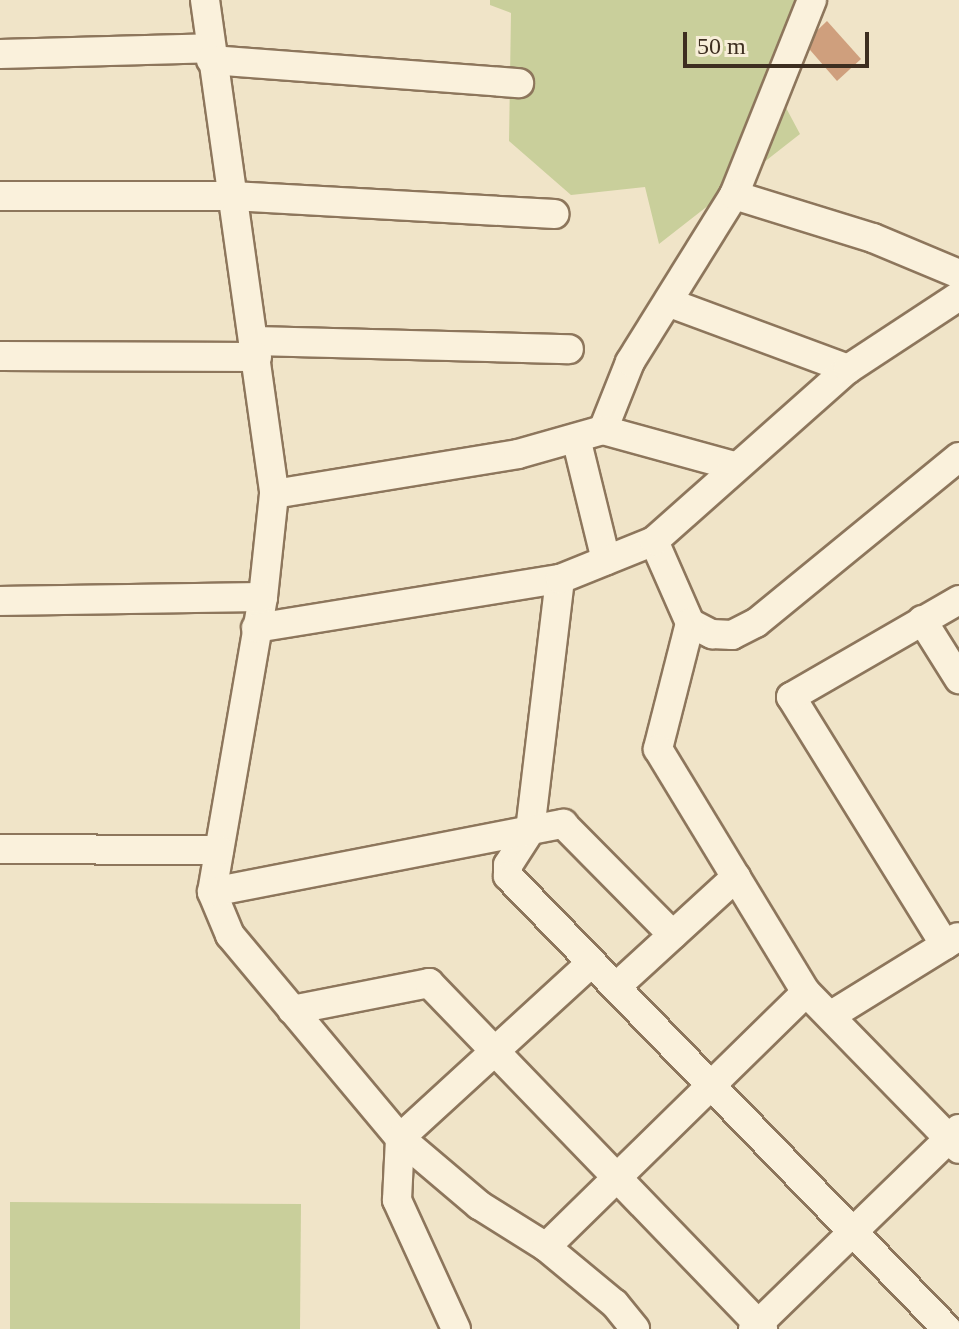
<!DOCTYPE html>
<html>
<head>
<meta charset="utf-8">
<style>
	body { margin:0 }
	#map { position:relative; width:959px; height:1329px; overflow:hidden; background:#f0e4c8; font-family:"Times New Roman",serif }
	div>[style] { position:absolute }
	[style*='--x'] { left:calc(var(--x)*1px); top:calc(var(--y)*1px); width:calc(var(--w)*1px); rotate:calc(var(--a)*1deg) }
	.green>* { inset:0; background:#c9cf9b }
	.building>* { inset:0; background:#cf9f7d }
	.roads { filter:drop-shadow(2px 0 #8d765c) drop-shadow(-2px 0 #8d765c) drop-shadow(0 2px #8d765c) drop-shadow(0 -2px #8d765c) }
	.minor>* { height:28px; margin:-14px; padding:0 14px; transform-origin:14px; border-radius:14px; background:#faf1dc }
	span { translate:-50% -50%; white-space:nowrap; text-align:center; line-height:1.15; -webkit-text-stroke:8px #f7eed8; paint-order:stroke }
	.scale { position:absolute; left:683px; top:32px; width:186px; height:36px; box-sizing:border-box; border:4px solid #3d2e20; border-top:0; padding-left:10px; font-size:24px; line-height:28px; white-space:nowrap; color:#3d2e20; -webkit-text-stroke:6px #f7eed8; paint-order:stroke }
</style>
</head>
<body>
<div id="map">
	<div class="green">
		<div style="clip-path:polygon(490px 0,796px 0,807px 29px,777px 91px,800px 134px,659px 244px,645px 187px,571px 195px,509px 141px,511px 13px,490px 5px)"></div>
		<div style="clip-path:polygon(10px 1202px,301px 1204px,300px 1329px,10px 1329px)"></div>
	</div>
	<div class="building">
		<div style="clip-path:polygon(827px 21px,861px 59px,837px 81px,804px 43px)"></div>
	</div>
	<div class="roads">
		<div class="minor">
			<div style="--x:205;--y:0;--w:499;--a:82"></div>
			<div style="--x:274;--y:494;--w:104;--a:96.1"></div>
			<div style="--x:263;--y:597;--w:299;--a:99.8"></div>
			<div style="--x:212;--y:892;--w:47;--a:67.3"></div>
			<div style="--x:230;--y:935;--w:265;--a:50.1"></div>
			<div style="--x:400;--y:1138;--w:104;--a:40.3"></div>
			<div style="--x:479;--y:1205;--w:79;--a:32.1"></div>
			<div style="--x:546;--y:1247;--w:89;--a:39.6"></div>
			<div style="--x:615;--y:1304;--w:32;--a:51"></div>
			<div style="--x:0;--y:54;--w:210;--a:-1.6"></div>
			<div style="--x:211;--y:60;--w:309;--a:4.3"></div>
			<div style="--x:734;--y:195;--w:210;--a:-68.2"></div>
			<div style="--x:0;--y:196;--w:232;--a:0"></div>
			<div style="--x:232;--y:196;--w:323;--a:3.2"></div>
			<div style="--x:670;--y:303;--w:190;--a:20.3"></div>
			<div style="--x:255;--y:341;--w:314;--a:1.5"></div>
			<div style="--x:0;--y:356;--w:257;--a:0.2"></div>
			<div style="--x:603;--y:430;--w:73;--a:-68.3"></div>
			<div style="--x:630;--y:362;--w:197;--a:-58.1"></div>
			<div style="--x:734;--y:195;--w:145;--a:17.2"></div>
			<div style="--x:873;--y:238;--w:93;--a:22.7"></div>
			<div style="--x:576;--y:438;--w:126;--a:76.2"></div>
			<div style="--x:274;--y:494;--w:247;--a:-9.3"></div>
			<div style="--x:518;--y:454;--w:88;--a:-15.8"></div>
			<div style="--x:603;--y:430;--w:136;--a:15.4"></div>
			<div style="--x:654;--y:541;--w:90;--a:66.3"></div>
			<div style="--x:690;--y:623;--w:25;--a:27"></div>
			<div style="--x:712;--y:634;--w:20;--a:3"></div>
			<div style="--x:732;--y:635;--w:27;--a:-27"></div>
			<div style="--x:756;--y:623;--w:262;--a:-39.3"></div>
			<div style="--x:560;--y:579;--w:254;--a:96.8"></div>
			<div style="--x:530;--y:831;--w:40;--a:122.9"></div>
			<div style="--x:508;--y:865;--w:11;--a:90"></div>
			<div style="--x:508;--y:876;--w:631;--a:45.9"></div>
			<div style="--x:0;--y:601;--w:263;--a:-0.9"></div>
			<div style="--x:922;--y:620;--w:70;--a:57.9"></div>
			<div style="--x:690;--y:623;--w:130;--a:104.3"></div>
			<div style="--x:658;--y:749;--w:285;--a:58.7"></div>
			<div style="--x:806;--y:992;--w:219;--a:45.7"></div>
			<div style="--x:256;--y:628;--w:308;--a:-9.2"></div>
			<div style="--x:560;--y:579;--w:101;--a:-22"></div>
			<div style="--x:654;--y:541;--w:259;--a:-41.6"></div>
			<div style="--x:848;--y:369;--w:133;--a:-33.3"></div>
			<div style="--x:0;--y:849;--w:219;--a:0.3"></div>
			<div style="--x:212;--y:892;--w:358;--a:-11"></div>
			<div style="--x:563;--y:824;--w:156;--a:45.3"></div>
			<div style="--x:945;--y:945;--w:292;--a:-121.8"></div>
			<div style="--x:791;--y:697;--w:194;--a:-30"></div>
			<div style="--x:616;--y:987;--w:163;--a:-42.5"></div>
			<div style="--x:292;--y:1010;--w:140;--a:-11.1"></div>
			<div style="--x:429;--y:983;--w:481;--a:46"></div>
			<div style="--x:830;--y:1016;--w:150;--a:-31.7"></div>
			<div style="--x:546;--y:1247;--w:364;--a:-44.4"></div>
			<div style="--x:456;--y:1329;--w:142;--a:-114.6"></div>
			<div style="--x:397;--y:1200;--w:62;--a:-87.2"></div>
			<div style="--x:400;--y:1138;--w:260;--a:-42.5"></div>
			<div style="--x:753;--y:1329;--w:287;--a:-44.2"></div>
		</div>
	</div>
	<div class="scale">50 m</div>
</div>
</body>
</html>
